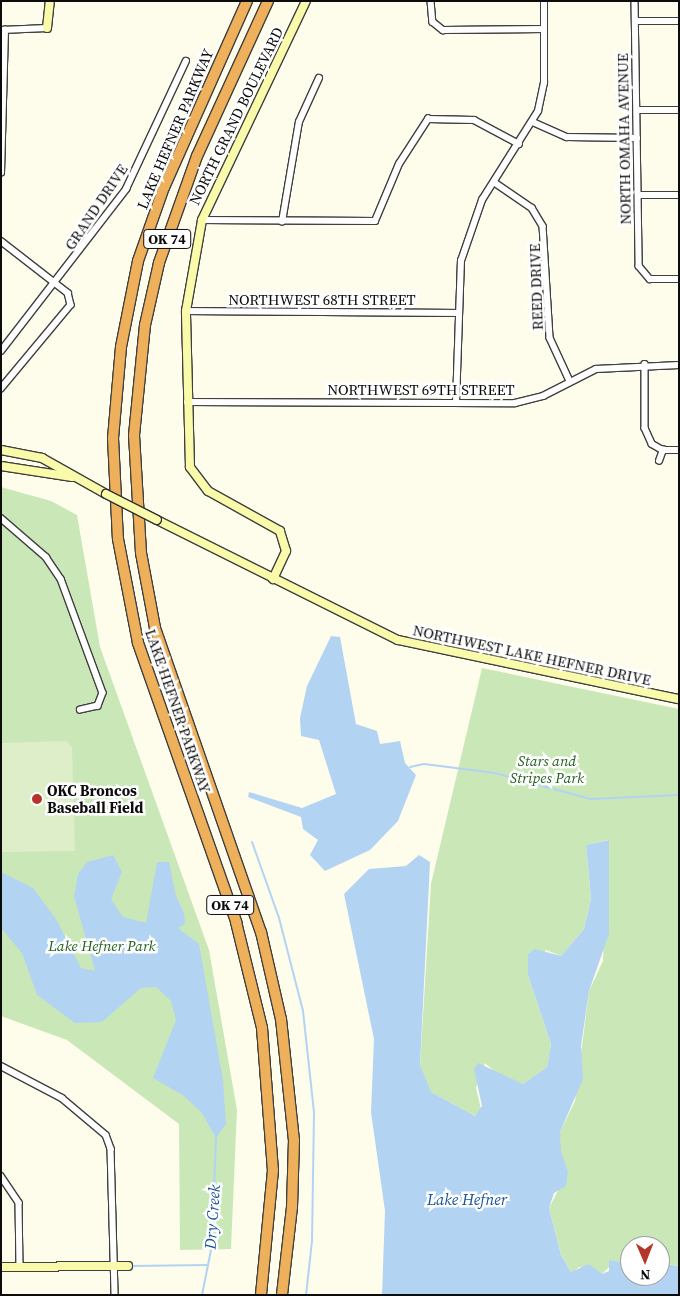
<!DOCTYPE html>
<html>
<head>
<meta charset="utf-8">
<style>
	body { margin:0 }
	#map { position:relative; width:680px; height:1296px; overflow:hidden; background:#fefdec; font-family:"Source Serif 4",serif }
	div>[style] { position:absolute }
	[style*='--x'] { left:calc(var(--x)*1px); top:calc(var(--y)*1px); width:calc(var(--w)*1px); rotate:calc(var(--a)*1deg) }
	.green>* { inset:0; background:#cae7b8 }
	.pitch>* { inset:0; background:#ddeec9 }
	.water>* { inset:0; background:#b3d3f3 }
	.stream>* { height:2px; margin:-1px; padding:0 1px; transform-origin:1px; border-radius:1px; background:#b3d3f3 }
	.roads { filter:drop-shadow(1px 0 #3f3f3f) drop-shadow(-1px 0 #3f3f3f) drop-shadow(0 1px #3f3f3f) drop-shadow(0 -1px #3f3f3f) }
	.street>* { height:5.5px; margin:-2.75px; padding:0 2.75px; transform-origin:2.75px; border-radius:2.75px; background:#fff }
	.secondary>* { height:8px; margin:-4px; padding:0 4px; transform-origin:4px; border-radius:4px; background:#fafbaa }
	.highway>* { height:10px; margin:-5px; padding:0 5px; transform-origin:5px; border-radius:5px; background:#eeb05a }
	.bridges { filter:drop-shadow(1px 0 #2e2e2e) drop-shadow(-1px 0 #2e2e2e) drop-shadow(0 1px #2e2e2e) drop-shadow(0 -1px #2e2e2e) }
	.secondary-bridge>* { height:8px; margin:-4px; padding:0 4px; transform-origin:4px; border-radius:4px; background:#fafbaa }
	.dots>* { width:14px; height:14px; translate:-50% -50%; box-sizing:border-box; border:2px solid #fff; border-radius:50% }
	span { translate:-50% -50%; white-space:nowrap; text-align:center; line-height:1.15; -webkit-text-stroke:5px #fff; paint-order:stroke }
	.shield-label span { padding:1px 4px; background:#fff; border:1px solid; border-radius:4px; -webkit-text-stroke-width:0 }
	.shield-label { font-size:14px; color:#0c0c0c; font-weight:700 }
	.street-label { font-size:15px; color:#0c0c0c }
	.park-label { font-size:15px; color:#256120; font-style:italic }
	.poi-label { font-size:15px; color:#0c0c0c; font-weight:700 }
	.left { translate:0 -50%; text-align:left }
	.water-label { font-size:16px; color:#1b5298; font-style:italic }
	.frame { position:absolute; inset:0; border:2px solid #0c0c0c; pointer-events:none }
	.north { position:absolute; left:620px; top:1236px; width:50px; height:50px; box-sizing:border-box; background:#fff; border:1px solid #9e9e9e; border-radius:50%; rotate:179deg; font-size:14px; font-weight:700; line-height:20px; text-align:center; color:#0c0c0c }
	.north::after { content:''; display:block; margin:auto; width:18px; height:22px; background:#b6352b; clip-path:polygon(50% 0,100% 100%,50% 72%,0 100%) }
</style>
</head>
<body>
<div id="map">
	<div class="green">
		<div style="clip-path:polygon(1px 487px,51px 501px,77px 515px,100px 647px,209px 950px,237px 1110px,231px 1249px,180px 1250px,179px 1124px,67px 1040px,1px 1016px)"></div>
		<div style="clip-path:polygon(482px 668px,679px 709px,679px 1266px,660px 1263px,660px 1246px,630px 1246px,630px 1264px,613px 1263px,602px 1274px,579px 1267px,572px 1273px,561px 1255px,549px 1208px,568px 1171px,560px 1152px,560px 1132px,575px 1101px,589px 991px,603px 961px,608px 840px,586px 845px,591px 899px,584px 929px,561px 956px,546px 950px,528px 975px,551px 1044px,547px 1067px,523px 1084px,501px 1077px,485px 1063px,476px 1088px,481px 1109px,475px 1116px,431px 1092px,424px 1082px,420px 1065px,431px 884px)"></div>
	</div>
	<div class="pitch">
		<div style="clip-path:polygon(66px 741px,72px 747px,75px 851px,1px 852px,1px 743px)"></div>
	</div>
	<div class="water">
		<div style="clip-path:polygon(331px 636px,340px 637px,356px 724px,377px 731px,380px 744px,400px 741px,405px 763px,416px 775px,398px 821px,370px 850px,325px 871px,310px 855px,318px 840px,303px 829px,301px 817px,248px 797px,249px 792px,302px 808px,336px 794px,319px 740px,301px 736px,300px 718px,307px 686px)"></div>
		<div style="clip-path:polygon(609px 840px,609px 934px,589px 991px,581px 1046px,583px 1079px,560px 1132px,561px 1152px,568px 1171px,566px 1186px,554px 1193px,549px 1208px,561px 1255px,571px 1272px,589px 1264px,602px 1274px,609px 1271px,609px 1260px,630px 1264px,630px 1276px,660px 1276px,660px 1263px,678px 1266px,679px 1295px,382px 1295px,385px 1211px,371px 1112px,374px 1039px,344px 894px,369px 869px,406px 866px,419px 855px,430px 862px,420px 1065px,431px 1092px,475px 1116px,482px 1106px,474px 1069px,478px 1063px,523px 1084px,547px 1067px,551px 1044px,528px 975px,528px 954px,535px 949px,561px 956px,584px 929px,591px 899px,586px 845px)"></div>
		<div style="clip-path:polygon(113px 855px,122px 872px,111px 899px,123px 917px,146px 923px,157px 862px,169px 862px,176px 896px,184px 913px,185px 924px,178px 928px,199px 944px,223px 1080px,226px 1124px,216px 1138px,202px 1113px,184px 1096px,153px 1078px,176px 1020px,171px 1001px,156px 987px,141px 988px,102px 1022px,75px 1023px,37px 995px,22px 953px,1px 928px,1px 872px,33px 888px,56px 919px,81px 968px,95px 971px,74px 896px,78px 874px,87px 862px)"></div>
	</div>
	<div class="stream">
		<div style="--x:410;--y:767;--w:14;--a:-12"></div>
		<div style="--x:424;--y:764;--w:72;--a:7.2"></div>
		<div style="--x:495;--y:773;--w:99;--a:15.2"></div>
		<div style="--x:591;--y:799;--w:88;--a:-2.6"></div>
		<div style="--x:252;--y:842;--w:81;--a:70.4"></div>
		<div style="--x:279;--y:918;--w:96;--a:75.5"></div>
		<div style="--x:303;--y:1011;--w:103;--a:83.8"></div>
		<div style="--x:314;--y:1113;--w:128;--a:90.9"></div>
		<div style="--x:312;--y:1241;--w:54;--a:96.3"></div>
		<div style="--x:131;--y:1266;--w:77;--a:-0.7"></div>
		<div style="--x:202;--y:1295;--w:51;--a:-78.7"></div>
		<div style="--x:212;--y:1245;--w:107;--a:-87.9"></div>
	</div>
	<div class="roads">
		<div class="street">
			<div style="--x:431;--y:1;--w:21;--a:85"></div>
			<div style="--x:433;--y:22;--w:13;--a:39"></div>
			<div style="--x:443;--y:30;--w:101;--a:-0.6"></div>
			<div style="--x:635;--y:1;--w:265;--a:89.1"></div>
			<div style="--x:639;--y:266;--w:17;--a:50"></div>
			<div style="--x:650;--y:279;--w:29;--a:0"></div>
			<div style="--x:635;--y:21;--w:44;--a:0"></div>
			<div style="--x:2;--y:30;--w:45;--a:-2.5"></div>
			<div style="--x:637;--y:110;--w:42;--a:0"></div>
			<div style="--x:533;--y:122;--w:37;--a:24"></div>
			<div style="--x:567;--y:137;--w:70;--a:0.8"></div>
			<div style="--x:1;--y:173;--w:143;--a:-88.4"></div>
			<div style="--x:494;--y:182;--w:46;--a:34.4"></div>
			<div style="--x:532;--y:208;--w:21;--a:59"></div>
			<div style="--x:543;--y:226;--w:112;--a:86.4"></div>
			<div style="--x:550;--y:338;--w:47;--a:65.1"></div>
			<div style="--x:638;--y:195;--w:41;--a:0"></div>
			<div style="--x:202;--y:220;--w:173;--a:0.3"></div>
			<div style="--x:375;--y:221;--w:62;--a:-67.2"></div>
			<div style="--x:399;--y:164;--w:54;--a:-57.2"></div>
			<div style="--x:428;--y:119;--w:46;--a:1.2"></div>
			<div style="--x:474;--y:120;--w:51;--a:28.1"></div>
			<div style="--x:282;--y:222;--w:101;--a:-80.4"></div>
			<div style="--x:299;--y:122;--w:48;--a:-65.6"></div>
			<div style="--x:1;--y:241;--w:85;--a:37.8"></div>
			<div style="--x:68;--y:293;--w:12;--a:76"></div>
			<div style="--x:71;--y:305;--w:109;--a:129.8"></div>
			<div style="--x:186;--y:311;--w:271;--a:0.4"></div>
			<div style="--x:1;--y:351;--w:205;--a:-52.3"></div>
			<div style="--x:126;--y:189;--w:141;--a:-64.9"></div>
			<div style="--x:645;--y:364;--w:64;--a:90"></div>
			<div style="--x:645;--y:428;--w:17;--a:66"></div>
			<div style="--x:652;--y:444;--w:13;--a:29"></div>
			<div style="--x:187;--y:402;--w:328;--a:0.2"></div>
			<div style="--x:515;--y:403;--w:29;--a:-14"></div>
			<div style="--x:543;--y:396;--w:59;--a:-27"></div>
			<div style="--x:596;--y:369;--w:83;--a:-2.8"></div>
			<div style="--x:456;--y:403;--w:142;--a:-88"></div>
			<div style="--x:461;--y:261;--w:65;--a:-71"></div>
			<div style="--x:482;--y:200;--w:105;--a:-57.8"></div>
			<div style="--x:538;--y:111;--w:29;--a:-78"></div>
			<div style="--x:544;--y:83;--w:82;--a:-90"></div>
			<div style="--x:659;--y:461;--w:12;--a:-70"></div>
			<div style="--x:663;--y:450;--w:16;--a:0"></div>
			<div style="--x:1;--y:518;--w:60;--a:40.9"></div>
			<div style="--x:46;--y:557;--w:27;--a:56"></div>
			<div style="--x:61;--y:579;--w:121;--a:69.8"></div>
			<div style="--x:103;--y:693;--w:14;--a:111"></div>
			<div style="--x:98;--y:706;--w:18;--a:167"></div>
			<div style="--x:1;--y:1066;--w:69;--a:27.7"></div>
			<div style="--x:62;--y:1098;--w:57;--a:40.1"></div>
			<div style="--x:106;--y:1135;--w:15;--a:70"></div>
			<div style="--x:111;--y:1149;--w:146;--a:88.4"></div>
			<div style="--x:1;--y:1176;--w:32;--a:56"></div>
			<div style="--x:19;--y:1203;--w:64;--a:89.1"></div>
		</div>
		<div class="secondary">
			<div style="--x:47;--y:28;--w:27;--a:-84"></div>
			<div style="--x:1;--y:450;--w:42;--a:11"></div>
			<div style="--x:42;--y:458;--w:73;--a:29.4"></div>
			<div style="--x:1;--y:466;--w:72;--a:8.8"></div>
			<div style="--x:157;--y:520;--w:269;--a:26.5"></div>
			<div style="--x:398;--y:640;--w:287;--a:11.9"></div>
			<div style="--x:273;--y:579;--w:31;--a:-65"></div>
			<div style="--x:286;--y:551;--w:21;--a:-107"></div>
			<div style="--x:280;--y:531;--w:82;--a:-150.9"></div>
			<div style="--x:208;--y:491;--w:30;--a:-127"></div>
			<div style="--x:190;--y:467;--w:156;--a:-91.5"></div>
			<div style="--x:186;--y:311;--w:92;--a:-80"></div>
			<div style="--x:202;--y:220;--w:242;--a:-64.6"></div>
			<div style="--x:1;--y:1267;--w:127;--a:-0.5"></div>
		</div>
		<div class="highway">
			<div style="--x:247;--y:1;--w:204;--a:114"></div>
			<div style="--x:164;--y:187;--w:78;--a:109.4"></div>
			<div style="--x:138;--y:261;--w:88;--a:101.2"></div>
			<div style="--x:121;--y:347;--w:91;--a:95"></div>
			<div style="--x:113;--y:438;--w:101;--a:87.2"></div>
			<div style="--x:118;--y:539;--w:106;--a:79.1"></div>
			<div style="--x:138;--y:643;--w:296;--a:70.6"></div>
			<div style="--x:236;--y:922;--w:109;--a:76.2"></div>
			<div style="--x:262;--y:1028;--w:142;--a:85.6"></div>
			<div style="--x:273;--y:1170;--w:126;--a:95.5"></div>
			<div style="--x:268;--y:1;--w:170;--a:114.6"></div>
			<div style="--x:197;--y:156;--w:114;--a:109.6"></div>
			<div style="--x:159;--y:263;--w:64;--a:102.7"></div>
			<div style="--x:145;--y:325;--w:111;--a:95.7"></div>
			<div style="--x:134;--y:435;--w:118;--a:86.6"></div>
			<div style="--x:141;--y:553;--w:76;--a:79.4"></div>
			<div style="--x:155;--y:628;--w:322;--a:70.8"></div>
			<div style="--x:261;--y:932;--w:89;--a:77.1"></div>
			<div style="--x:281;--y:1019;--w:122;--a:83.9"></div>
			<div style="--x:294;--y:1140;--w:67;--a:91.7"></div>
			<div style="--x:292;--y:1207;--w:89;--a:96.5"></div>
		</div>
	</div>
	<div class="bridges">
		<div class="secondary-bridge">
			<div style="--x:106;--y:494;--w:57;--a:27"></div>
		</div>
	</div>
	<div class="dots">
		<div style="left:37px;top:799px;background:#b6352b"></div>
	</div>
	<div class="shield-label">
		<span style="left:167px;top:239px">OK 74</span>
		<span style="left:230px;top:905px">OK 74</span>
	</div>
	<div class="street-label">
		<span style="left:236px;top:116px;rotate:-64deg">NORTH GRAND BOULEVARD</span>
		<span style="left:175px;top:129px;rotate:-67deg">LAKE HEFNER PARKWAY</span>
		<span style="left:624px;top:139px;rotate:-91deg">NORTH OMAHA AVENUE</span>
		<span style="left:96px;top:207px;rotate:-56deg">GRAND DRIVE</span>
		<span style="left:536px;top:287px;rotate:-92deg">REED DRIVE</span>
		<span style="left:322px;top:300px">NORTHWEST 68TH STREET</span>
		<span style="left:421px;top:390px">NORTHWEST 69TH STREET</span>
		<span style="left:532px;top:655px;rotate:12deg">NORTHWEST LAKE HEFNER DRIVE</span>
		<span style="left:178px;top:711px;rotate:71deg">LAKE HEFNER PARKWAY</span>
	</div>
	<div class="park-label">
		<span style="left:547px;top:769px">Stars and<br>Stripes Park</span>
		<span style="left:102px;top:946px">Lake Hefner Park</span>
	</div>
	<div class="poi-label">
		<span class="left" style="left:47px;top:799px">OKC Broncos<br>Baseball Field</span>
	</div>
	<div class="water-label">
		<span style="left:467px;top:1199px">Lake Hefner</span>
		<span style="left:212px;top:1217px;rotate:-86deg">Dry Creek</span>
	</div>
	<div class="frame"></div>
	<div class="north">N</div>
</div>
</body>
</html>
